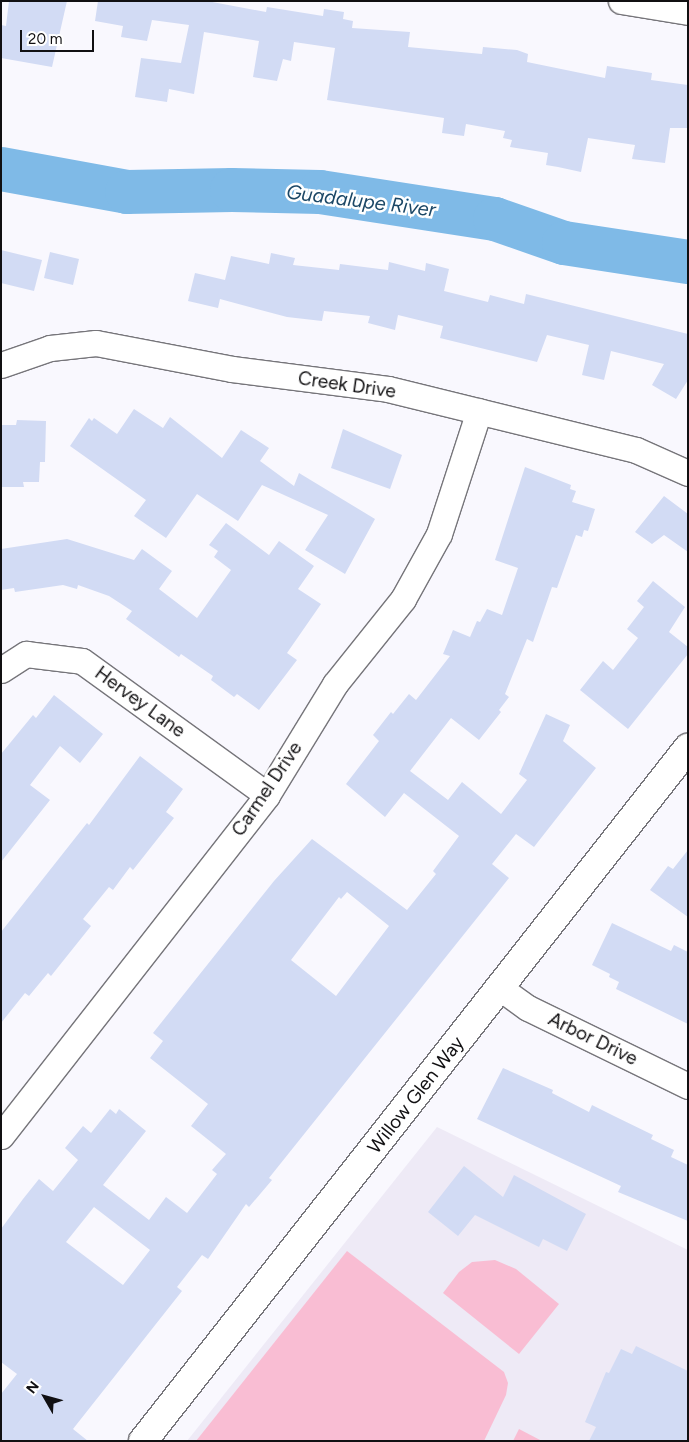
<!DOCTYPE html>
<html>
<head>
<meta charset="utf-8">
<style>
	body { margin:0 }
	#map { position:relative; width:689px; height:1442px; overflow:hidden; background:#f9f8fe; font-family:Figtree,sans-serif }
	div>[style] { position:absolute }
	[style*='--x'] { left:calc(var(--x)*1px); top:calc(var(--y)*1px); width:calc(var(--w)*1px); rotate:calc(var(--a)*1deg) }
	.built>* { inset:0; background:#eeeaf6 }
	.green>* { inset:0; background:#f9bdd3 }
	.river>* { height:44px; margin:-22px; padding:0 22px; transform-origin:22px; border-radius:22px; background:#7fbae7 }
	.building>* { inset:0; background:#d2dbf4 }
	.roads { filter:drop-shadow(1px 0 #76757a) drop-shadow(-1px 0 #76757a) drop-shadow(0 1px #76757a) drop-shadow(0 -1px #76757a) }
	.street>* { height:25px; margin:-12.5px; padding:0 12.5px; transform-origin:12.5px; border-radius:12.5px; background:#fff }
	.secondary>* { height:28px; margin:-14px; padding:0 14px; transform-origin:14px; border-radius:14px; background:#fff }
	span { translate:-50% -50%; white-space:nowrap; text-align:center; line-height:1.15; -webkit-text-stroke:5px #fff; paint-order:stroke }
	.street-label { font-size:19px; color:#111012 }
	.water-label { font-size:20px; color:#1b4766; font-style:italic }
	.frame { position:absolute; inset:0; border:2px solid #111012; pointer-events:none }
	.north { position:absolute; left:20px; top:1372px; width:50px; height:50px; -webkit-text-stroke:4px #fff; paint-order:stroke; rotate:308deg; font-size:14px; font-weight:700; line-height:20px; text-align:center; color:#111012 }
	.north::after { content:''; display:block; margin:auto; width:18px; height:22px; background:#111012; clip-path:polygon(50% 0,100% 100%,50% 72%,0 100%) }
	.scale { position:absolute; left:20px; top:30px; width:74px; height:22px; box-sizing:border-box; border:2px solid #111012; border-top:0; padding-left:6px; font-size:15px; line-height:18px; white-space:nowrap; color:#111012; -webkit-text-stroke:4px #fff; paint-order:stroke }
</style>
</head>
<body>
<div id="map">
	<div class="built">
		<div style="clip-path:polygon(437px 1127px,688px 1250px,688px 1441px,187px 1441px)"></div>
	</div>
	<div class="green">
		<div style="clip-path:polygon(347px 1251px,504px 1372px,508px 1383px,506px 1395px,484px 1441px,196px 1441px)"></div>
		<div style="clip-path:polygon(495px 1260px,516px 1269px,559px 1304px,519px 1354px,443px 1293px,459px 1272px,472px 1262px)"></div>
		<div style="clip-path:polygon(519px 1429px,542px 1441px,513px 1441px)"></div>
	</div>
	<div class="river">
		<div style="--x:1;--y:169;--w:128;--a:10.3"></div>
		<div style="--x:127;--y:192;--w:105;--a:-1.1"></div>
		<div style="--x:232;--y:190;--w:88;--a:1.3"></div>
		<div style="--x:320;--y:192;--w:177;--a:8.8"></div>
		<div style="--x:495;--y:219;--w:73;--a:19.2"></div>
		<div style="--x:564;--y:243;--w:125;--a:8.7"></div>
	</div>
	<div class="building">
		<div style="clip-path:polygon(9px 1px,67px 1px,52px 67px,1px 58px,1px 25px,6px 26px)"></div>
		<div style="clip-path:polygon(98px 1px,207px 1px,266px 12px,267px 7px,323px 16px,324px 9px,344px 12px,343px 19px,353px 21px,352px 28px,410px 32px,408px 47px,482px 54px,483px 47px,517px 50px,528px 54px,527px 62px,605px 78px,607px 66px,652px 73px,651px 80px,688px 85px,688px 128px,670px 128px,665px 163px,632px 159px,635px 145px,588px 138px,581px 172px,558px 167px,546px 165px,548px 153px,510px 147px,512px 140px,503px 138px,505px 131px,466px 124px,464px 136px,442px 133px,444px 118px,327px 100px,335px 48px,294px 42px,291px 61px,283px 59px,277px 81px,253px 77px,259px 41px,204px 32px,194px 94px,169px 89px,167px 102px,135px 97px,141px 58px,181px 63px,189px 25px,152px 20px,147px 41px,121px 37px,123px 26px,95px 21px)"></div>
		<div style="clip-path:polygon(1px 250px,42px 260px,34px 291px,1px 283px)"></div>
		<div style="clip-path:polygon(50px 252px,79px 259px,73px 285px,44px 278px)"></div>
		<div style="clip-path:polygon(271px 253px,295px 258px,293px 265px,339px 270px,340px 264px,388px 270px,389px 262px,425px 271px,426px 263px,449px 269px,444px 291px,488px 302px,490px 295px,524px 304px,526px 294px,688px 334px,688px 380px,676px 399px,652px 385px,664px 364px,611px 351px,604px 380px,582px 375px,589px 345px,547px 335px,537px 362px,440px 338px,443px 326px,398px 315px,395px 330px,368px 323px,370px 316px,324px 311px,322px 321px,287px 317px,220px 299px,218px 308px,188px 301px,195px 273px,225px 280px,231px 256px,269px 264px)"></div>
		<div style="clip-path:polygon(134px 409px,163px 428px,170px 417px,222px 458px,241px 430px,269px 448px,260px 461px,294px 486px,299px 473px,375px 519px,345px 574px,305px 550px,328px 515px,262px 485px,238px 521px,197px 494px,166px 538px,134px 516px,146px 500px,70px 446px,89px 418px,92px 421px,94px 418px,117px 434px)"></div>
		<div style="clip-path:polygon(17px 420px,46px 421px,45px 462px,40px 462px,39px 482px,23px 482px,24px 487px,1px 487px,1px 425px,16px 425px)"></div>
		<div style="clip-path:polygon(343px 429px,402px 455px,390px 489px,331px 468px)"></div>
		<div style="clip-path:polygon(evenodd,525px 467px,571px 485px,570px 489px,576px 491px,572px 502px,595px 509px,588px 531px,584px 530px,582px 537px,576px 535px,557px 588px,552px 587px,533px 642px,527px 639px,505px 694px,509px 697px,499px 710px,501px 712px,479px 740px,451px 718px,410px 771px,448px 800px,462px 782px,501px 814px,527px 780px,519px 774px,546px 714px,570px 725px,563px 741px,596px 768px,534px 847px,516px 834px,492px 864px,509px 878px,269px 1178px,272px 1180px,249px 1207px,246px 1204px,208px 1259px,202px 1255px,177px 1287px,182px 1291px,73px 1429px,88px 1441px,1px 1441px,1px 1394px,17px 1374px,1px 1362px,1px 1229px,23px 1199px,39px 1179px,53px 1191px,78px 1160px,65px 1148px,83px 1126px,91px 1133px,110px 1109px,116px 1114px,119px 1109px,146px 1131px,103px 1185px,149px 1220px,166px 1197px,187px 1213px,217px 1174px,212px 1170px,226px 1154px,191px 1126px,208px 1104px,150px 1058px,163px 1041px,153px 1033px,274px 881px,312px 839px,407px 910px,436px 874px,433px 871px,459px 836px,404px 793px,385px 817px,346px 784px,379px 741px,373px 735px,391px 712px,393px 714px,409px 694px,416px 700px,450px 656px,443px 654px,453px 630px,470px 637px,477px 621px,480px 622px,487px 609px,502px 615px,518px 568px,495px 560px,525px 467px,347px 892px,389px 926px,336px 996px,291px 960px,339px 897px,341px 899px,347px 892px,525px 467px,94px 1207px,150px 1250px,123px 1285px,66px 1242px,94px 1207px)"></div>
		<div style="clip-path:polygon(664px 496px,688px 514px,688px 552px,664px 535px,652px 544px,635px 532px)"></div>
		<div style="clip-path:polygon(226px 523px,269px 555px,279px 541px,314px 566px,298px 589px,321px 604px,287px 653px,297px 660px,259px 710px,237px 694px,234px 697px,211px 680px,213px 676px,181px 654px,179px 657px,126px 619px,132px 611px,109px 596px,78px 585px,77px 589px,63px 585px,15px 592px,14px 588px,1px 590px,1px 549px,67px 539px,134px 560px,142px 549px,172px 571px,159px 589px,197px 618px,231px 570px,214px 557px,218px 551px,209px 545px)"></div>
		<div style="clip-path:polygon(653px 581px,685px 607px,669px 632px,688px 647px,688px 654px,628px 729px,580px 690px,603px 661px,613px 670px,638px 638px,627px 629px,644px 607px,637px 601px)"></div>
		<div style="clip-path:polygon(54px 695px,103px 734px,80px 763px,60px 746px,30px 785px,50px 800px,1px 862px,1px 754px,33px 715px,36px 718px)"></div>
		<div style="clip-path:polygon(140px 756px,183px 789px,166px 812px,174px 818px,133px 870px,130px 867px,113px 890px,109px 887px,83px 919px,91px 926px,51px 976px,48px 973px,29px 996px,25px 993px,1px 1023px,1px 932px,87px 823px,89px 825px)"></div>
		<div style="clip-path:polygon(688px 850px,688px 917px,650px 890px,668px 866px,673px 869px)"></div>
		<div style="clip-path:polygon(612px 923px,671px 951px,674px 945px,688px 952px,688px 1024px,616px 989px,619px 982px,609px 977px,610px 974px,592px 965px)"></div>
		<div style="clip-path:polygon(503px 1068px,553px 1090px,552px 1093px,589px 1112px,592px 1105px,614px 1116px,653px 1135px,651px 1139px,674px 1150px,671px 1157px,688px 1165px,688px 1221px,618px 1192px,621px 1186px,477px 1119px)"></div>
		<div style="clip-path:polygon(464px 1166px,503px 1197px,514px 1175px,586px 1214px,567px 1251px,543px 1239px,539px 1247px,475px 1215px,458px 1236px,428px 1212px)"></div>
		<div style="clip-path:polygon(636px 1346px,688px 1371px,688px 1441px,589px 1441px,596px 1427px,585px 1422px,606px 1372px,609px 1373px,621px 1349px,632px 1354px)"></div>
	</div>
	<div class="roads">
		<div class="street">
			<div style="--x:621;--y:1;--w:68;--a:9.3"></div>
			<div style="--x:1;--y:365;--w:52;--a:-19.1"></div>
			<div style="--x:50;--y:348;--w:46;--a:-6.2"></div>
			<div style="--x:96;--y:343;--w:138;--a:10.8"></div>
			<div style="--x:232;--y:369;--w:157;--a:7.3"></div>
			<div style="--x:388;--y:389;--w:255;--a:13.8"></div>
			<div style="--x:636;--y:450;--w:57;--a:23.9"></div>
			<div style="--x:1;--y:670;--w:30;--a:-33"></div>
			<div style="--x:26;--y:654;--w:56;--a:7.1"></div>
			<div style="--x:82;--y:661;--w:228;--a:35.9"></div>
			<div style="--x:500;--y:988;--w:34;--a:36"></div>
			<div style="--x:528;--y:1008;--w:178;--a:26"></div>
			<div style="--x:1;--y:1136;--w:432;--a:-52"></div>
			<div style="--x:267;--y:795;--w:130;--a:-58.5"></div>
			<div style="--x:335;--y:684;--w:109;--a:-51.3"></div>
			<div style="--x:403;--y:599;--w:74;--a:-61"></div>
			<div style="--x:439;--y:534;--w:129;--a:-72"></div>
		</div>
		<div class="secondary">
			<div style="--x:143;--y:1441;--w:882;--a:-51.82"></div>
		</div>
	</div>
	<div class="street-label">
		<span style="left:347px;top:385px;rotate:8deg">Creek Drive</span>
		<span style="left:140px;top:702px;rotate:36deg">Hervey Lane</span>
		<span style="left:267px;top:789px;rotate:-56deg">Carmel Drive</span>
		<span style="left:593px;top:1039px;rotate:26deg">Arbor Drive</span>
		<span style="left:416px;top:1095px;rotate:-52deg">Willow Glen Way</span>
	</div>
	<div class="water-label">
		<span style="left:361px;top:201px;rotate:7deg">Guadalupe River</span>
	</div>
	<div class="frame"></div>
	<div class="north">N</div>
	<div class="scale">20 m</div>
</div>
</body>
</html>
